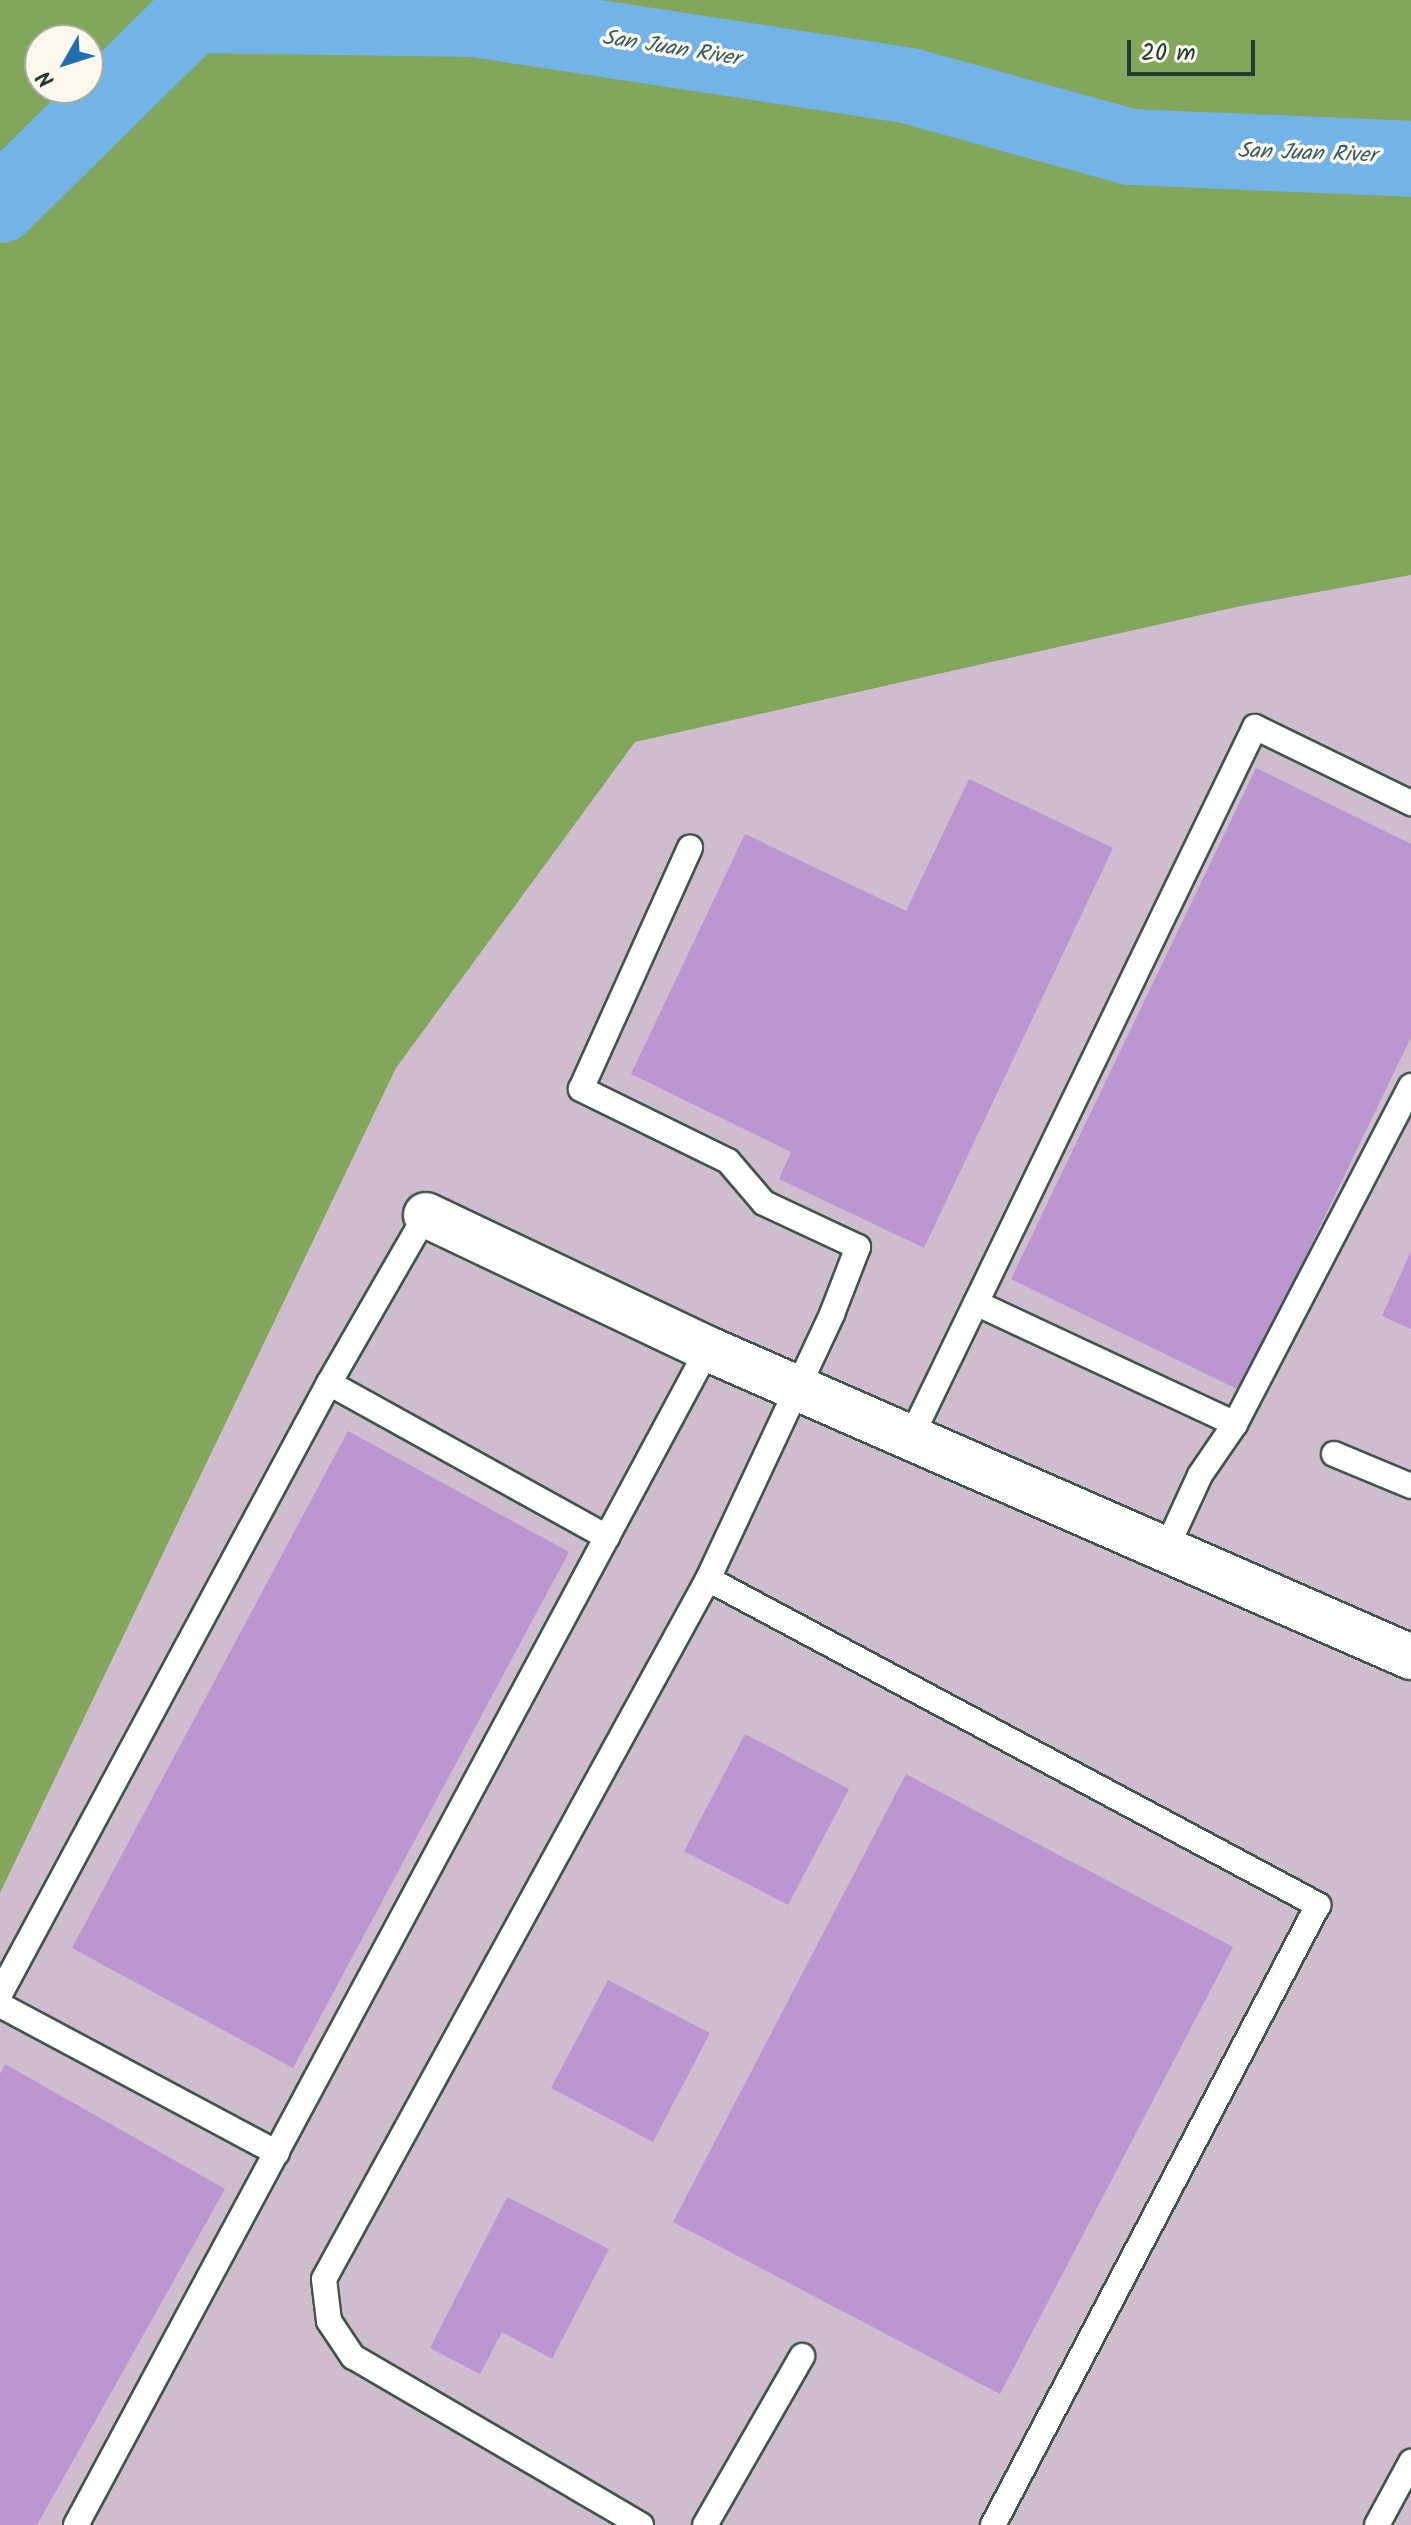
<!DOCTYPE html>
<html>
<head>
<meta charset="utf-8">
<style>
	body { margin:0 }
	#map { position:relative; width:1411px; height:2525px; overflow:hidden; background:#f3e1c6; font-family:Kalam,sans-serif }
	div>[style] { position:absolute }
	[style*='--x'] { left:calc(var(--x)*1px); top:calc(var(--y)*1px); width:calc(var(--w)*1px); rotate:calc(var(--a)*1deg) }
	.industrial>* { inset:0; background:#cfbdcf }
	.forest>* { inset:0; background:#82a65b }
	.river>* { height:76px; margin:-38px; padding:0 38px; transform-origin:38px; border-radius:38px; background:#72b4e7 }
	.building>* { inset:0; background:#bb96d2 }
	.roads { filter:drop-shadow(2px 0 #3f564a) drop-shadow(-2px 0 #3f564a) drop-shadow(0 2px #3f564a) drop-shadow(0 -2px #3f564a) }
	.lane>* { height:24px; margin:-12px; padding:0 12px; transform-origin:12px; border-radius:12px; background:#fff }
	.street>* { height:44px; margin:-22px; padding:0 22px; transform-origin:22px; border-radius:22px; background:#fff }
	span { translate:-50% -50%; white-space:nowrap; text-align:center; line-height:1.15; -webkit-text-stroke:7px #fbf7ec; paint-order:stroke }
	.water-label { font-size:22px; color:#345b61; font-style:italic }
	.north { position:absolute; left:24px; top:24px; width:80px; height:80px; box-sizing:border-box; background:#fbf7ec; border:2px solid #a3ada2; border-radius:50%; rotate:231deg; font-size:22px; font-weight:700; line-height:32px; text-align:center; color:#1f3d34 }
	.north::after { content:''; display:block; margin:auto; width:28px; height:36px; background:#1f6fb2; clip-path:polygon(50% 0,100% 100%,50% 72%,0 100%) }
	.scale { position:absolute; left:1127px; top:40px; width:128px; height:36px; box-sizing:border-box; border:4px solid #1f3d34; border-top:0; padding-left:10px; font-size:24px; line-height:28px; white-space:nowrap; color:#1f3d34; -webkit-text-stroke:6px #fbf7ec; paint-order:stroke }
</style>
</head>
<body>
<div id="map">
	<div class="industrial">
		<div style="clip-path:polygon(evenodd,0 0,1411px 0,1411px 2525px,0 2525px,0 0,40px 40px,88px 40px,88px 88px,40px 88px,40px 40px)"></div>
	</div>
	<div class="forest">
		<div style="clip-path:polygon(evenodd,0 0,1411px 0,1411px 575px,1241px 606px,635px 742px,396px 1068px,0 1893px,0 0,40px 40px,88px 40px,88px 88px,40px 88px,40px 40px)"></div>
	</div>
	<div class="river">
		<div style="--x:0;--y:205;--w:271;--a:-44.6"></div>
		<div style="--x:193;--y:15;--w:281;--a:0.8"></div>
		<div style="--x:474;--y:19;--w:441;--a:8.7"></div>
		<div style="--x:910;--y:86;--w:228;--a:15.5"></div>
		<div style="--x:1130;--y:147;--w:281;--a:2.4"></div>
	</div>
	<div class="building">
		<div style="clip-path:polygon(1256px 768px,1411px 844px,1411px 1037px,1241px 1391px,1011px 1279px)"></div>
		<div style="clip-path:polygon(969px 779px,1113px 848px,924px 1248px,779px 1179px,791px 1152px,631px 1074px,745px 834px,906px 911px)"></div>
		<div style="clip-path:polygon(1411px 1251px,1411px 1329px,1382px 1316px)"></div>
		<div style="clip-path:polygon(348px 1431px,569px 1552px,293px 2068px,72px 1948px)"></div>
		<div style="clip-path:polygon(745px 1734px,849px 1789px,788px 1905px,684px 1851px)"></div>
		<div style="clip-path:polygon(906px 1774px,1233px 1947px,1000px 2394px,673px 2222px)"></div>
		<div style="clip-path:polygon(608px 1980px,710px 2033px,653px 2142px,551px 2088px)"></div>
		<div style="clip-path:polygon(5px 2064px,225px 2189px,37px 2525px,0 2525px,0 2074px)"></div>
		<div style="clip-path:polygon(507px 2197px,609px 2249px,552px 2359px,502px 2332px,480px 2374px,430px 2348px)"></div>
	</div>
	<div class="roads">
		<div class="lane">
			<div style="--x:976;--y:1303;--w:286;--a:25"></div>
			<div style="--x:329;--y:1383;--w:318;--a:29"></div>
			<div style="--x:911;--y:1437;--w:789;--a:-64.15"></div>
			<div style="--x:1255;--y:727;--w:174;--a:26"></div>
			<div style="--x:1334;--y:1454;--w:83;--a:22.6"></div>
			<div style="--x:1166;--y:1549;--w:81;--a:-65.3"></div>
			<div style="--x:1200;--y:1475;--w:62;--a:-55.5"></div>
			<div style="--x:1235;--y:1424;--w:381;--a:-62.5"></div>
			<div style="--x:708;--y:1579;--w:692;--a:28.12"></div>
			<div style="--x:1318;--y:1905;--w:700;--a:117.66"></div>
			<div style="--x:0;--y:1994;--w:694;--a:-61.7"></div>
			<div style="--x:329;--y:1383;--w:194;--a:-60"></div>
			<div style="--x:0;--y:2005;--w:314;--a:28.1"></div>
			<div style="--x:76;--y:2525;--w:1335;--a:-61.75"></div>
			<div style="--x:641;--y:2525;--w:333;--a:-149.7"></div>
			<div style="--x:353;--y:2357;--w:43;--a:-123.7"></div>
			<div style="--x:329;--y:2321;--w:42;--a:-96.8"></div>
			<div style="--x:324;--y:2279;--w:798;--a:-61.25"></div>
			<div style="--x:708;--y:1579;--w:293;--a:-64.9"></div>
			<div style="--x:832;--y:1314;--w:72;--a:-68.8"></div>
			<div style="--x:858;--y:1247;--w:104;--a:-154.9"></div>
			<div style="--x:764;--y:1203;--w:55;--a:-130.6"></div>
			<div style="--x:728;--y:1161;--w:164;--a:-153.9"></div>
			<div style="--x:581;--y:1089;--w:265;--a:-65.7"></div>
			<div style="--x:705;--y:2525;--w:195;--a:-60.1"></div>
			<div style="--x:1377;--y:2525;--w:72;--a:-61.6"></div>
		</div>
		<div class="street">
			<div style="--x:426;--y:1215;--w:312;--a:25.4"></div>
			<div style="--x:708;--y:1349;--w:768;--a:23.66"></div>
		</div>
	</div>
	<div class="water-label">
		<span style="left:671px;top:49px;rotate:9deg">San Juan River</span>
		<span style="left:1307px;top:154px;rotate:2deg">San Juan River</span>
	</div>
	<div class="north">N</div>
	<div class="scale">20 m</div>
</div>
</body>
</html>
